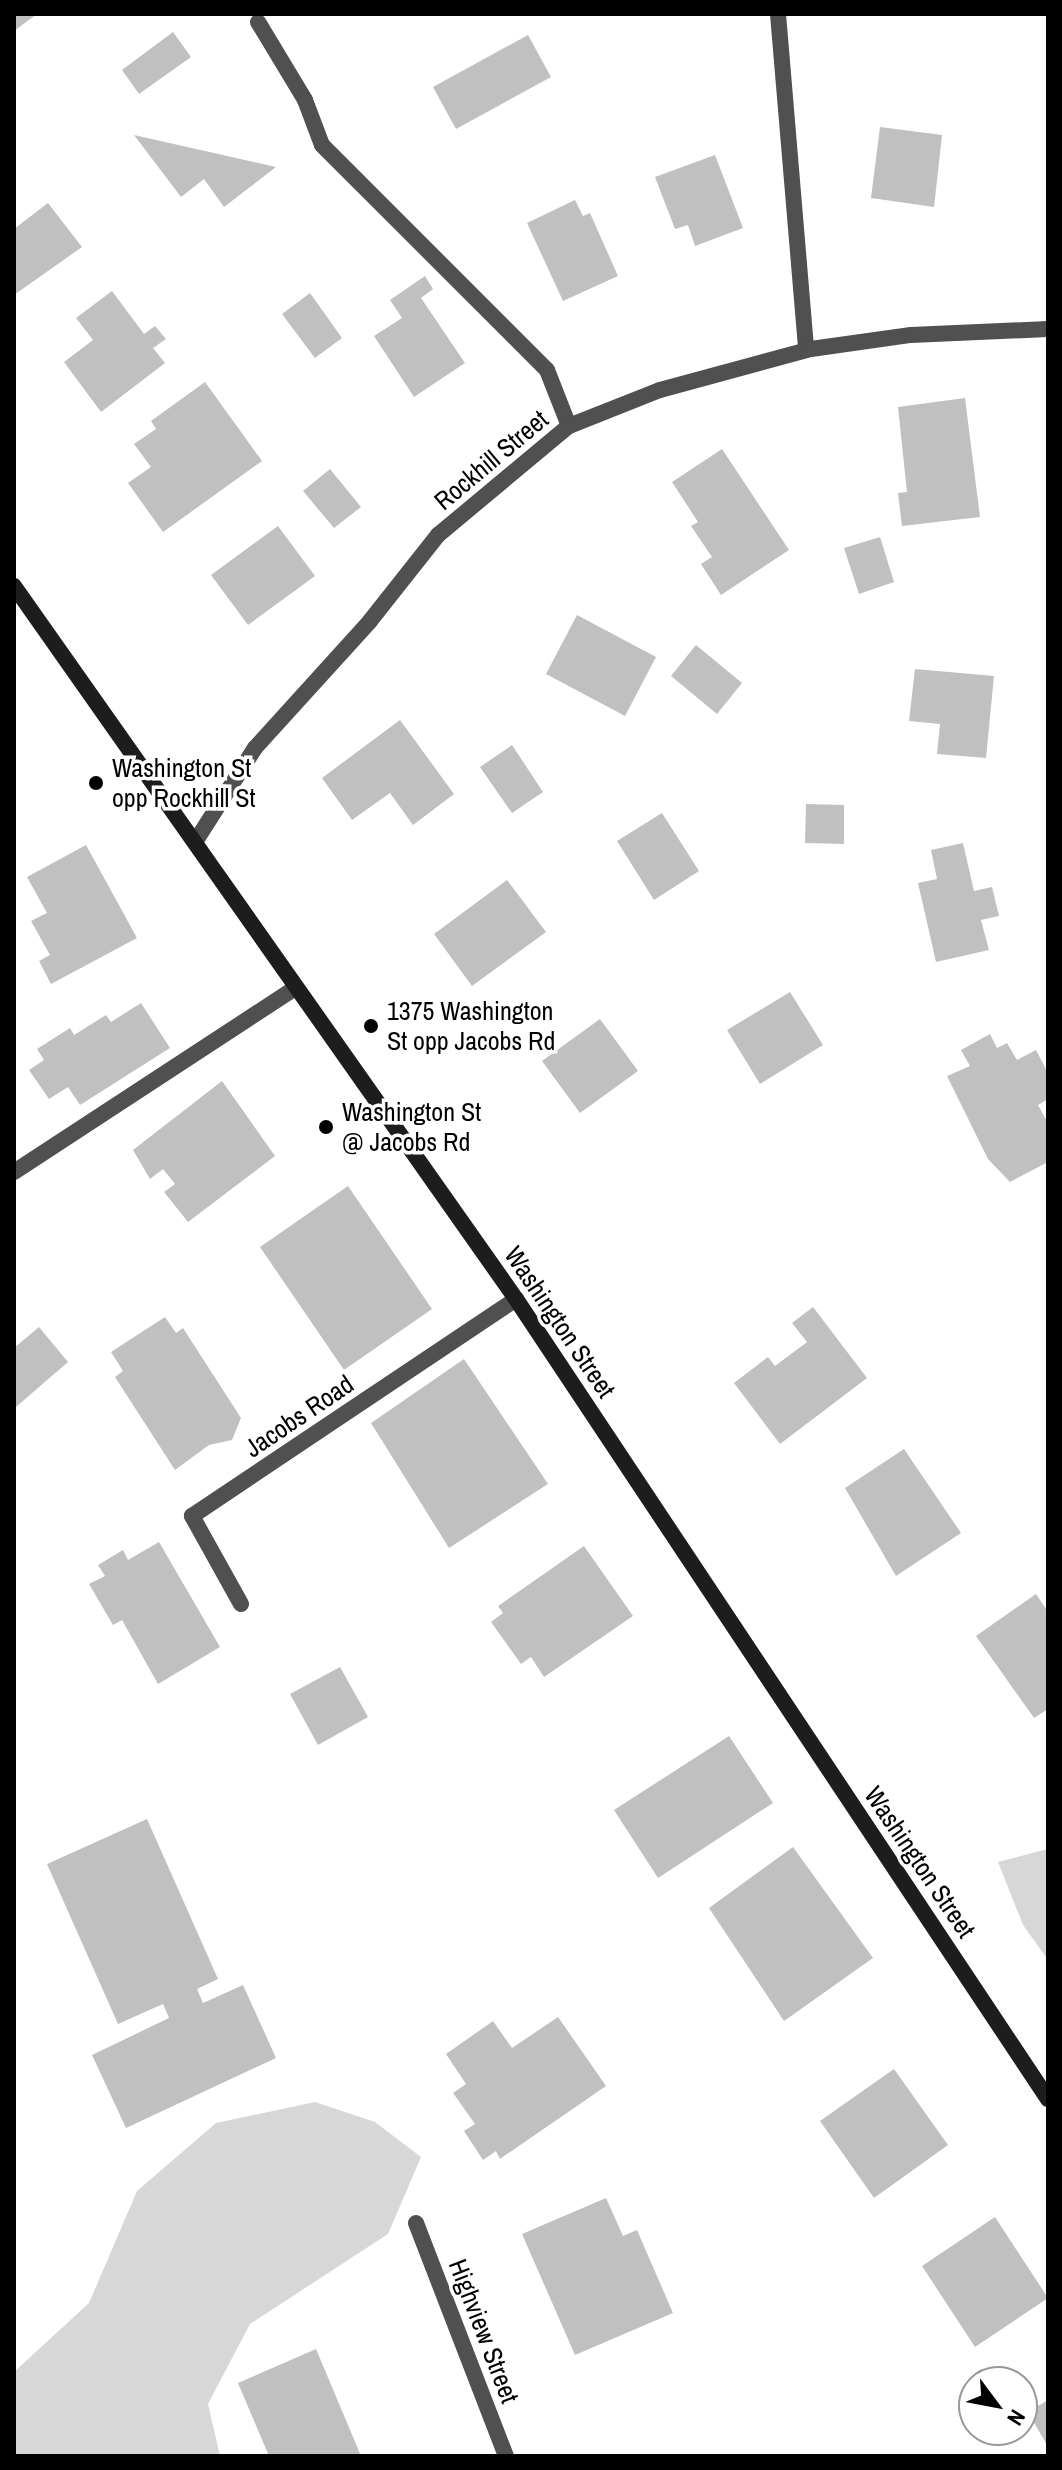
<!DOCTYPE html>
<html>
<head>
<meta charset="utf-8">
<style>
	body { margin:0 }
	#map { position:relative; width:1062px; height:2470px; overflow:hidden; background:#fff; font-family:"Archivo Narrow",sans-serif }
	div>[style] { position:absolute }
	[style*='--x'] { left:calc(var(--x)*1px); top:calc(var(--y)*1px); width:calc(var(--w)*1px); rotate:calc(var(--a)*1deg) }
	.green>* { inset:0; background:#d7d7d7 }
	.building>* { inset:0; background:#c0c0c0 }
	.minor>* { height:16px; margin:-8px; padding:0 8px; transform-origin:8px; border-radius:8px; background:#505050 }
	.secondary>* { height:16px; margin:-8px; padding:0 8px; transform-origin:8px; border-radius:8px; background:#1d1d1d }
	.dots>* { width:22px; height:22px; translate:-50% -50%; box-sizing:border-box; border:4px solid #fff; border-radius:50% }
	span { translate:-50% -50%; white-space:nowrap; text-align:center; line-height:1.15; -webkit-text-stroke:7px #fff; paint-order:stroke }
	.street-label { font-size:26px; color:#000 }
	.poi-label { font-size:26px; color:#000 }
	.left { translate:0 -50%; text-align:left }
	.frame { position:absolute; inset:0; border:16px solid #000; pointer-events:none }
	.north { position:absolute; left:958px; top:2366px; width:80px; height:80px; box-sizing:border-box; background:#fff; border:2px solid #999; border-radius:50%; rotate:122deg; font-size:22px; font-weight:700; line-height:32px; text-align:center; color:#000 }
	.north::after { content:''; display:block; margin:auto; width:28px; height:36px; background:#000; clip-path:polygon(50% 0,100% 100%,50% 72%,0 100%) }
</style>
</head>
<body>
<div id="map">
	<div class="green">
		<div style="clip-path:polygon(1048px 1849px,1048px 1960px,1023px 1925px,998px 1862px)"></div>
		<div style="clip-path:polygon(315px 2102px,375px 2122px,421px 2157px,388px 2234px,250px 2324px,208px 2404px,220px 2456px,14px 2456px,14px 2372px,89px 2303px,137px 2191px,216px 2123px)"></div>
	</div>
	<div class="building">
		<div style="clip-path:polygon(14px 14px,37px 14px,14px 31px)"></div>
		<div style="clip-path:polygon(173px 32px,191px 57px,139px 94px,122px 70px)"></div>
		<div style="clip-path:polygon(528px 35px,551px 77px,456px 129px,433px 87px)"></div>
		<div style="clip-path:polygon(880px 127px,942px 135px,934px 207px,871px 198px)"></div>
		<div style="clip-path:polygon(134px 135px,276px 167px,224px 207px,204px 179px,181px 197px)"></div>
		<div style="clip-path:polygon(715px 155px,743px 228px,695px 246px,688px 225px,675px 229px,655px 177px)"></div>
		<div style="clip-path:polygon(575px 200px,583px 216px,590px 213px,618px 276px,563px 301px,527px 223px)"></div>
		<div style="clip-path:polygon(48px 203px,82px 247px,14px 295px,14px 229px)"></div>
		<div style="clip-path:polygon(425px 276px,433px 289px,421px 298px,465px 363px,414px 397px,374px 336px,402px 318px,390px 300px)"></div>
		<div style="clip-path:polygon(112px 291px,144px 334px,155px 326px,166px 339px,153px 348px,165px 363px,101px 412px,64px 362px,93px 340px,76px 318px)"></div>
		<div style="clip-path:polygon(310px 293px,342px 338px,315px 358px,282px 314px)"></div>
		<div style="clip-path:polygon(205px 382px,262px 461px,163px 532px,128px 483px,151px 467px,134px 444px,156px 429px,151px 421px)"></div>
		<div style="clip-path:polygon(965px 398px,980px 517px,902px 526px,898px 493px,907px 492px,898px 407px)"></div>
		<div style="clip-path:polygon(722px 449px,789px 550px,721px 595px,701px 564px,712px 557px,691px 526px,698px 522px,672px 482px)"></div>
		<div style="clip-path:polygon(330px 469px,361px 507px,334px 528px,303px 491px)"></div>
		<div style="clip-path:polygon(278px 526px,315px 576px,248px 625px,211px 575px)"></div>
		<div style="clip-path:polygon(880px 537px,894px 582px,859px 594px,844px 548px)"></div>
		<div style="clip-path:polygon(577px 615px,656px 657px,625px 716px,546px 674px)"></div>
		<div style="clip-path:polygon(696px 645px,742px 683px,717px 714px,671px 676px)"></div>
		<div style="clip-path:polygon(915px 669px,994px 676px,986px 758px,937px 754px,940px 724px,909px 721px)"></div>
		<div style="clip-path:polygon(400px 720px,454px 794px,413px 825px,390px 793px,352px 820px,322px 778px)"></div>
		<div style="clip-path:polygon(512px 745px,543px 792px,512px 813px,480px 767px)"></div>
		<div style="clip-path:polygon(806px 804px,844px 805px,844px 844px,805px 843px)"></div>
		<div style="clip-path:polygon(662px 813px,699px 871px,654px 900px,617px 841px)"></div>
		<div style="clip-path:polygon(963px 843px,974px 891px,992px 887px,999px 916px,981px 920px,989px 950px,936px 962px,918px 883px,937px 879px,931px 850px)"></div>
		<div style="clip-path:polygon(86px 845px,137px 938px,51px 984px,39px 961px,50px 955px,31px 921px,47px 913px,27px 877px)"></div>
		<div style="clip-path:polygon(507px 880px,546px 932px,472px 986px,434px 934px)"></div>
		<div style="clip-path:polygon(790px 992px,823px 1045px,760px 1084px,727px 1030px)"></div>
		<div style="clip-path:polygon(141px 1003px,170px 1048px,80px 1105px,68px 1087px,49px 1099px,29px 1070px,44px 1060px,37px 1049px,70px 1028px,74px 1035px,106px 1015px,111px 1022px)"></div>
		<div style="clip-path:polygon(600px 1019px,638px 1071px,580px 1113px,542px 1061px)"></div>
		<div style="clip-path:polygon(990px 1034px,997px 1048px,1007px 1043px,1017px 1060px,1036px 1050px,1048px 1073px,1048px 1099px,1038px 1105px,1048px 1123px,1048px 1162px,1010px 1182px,988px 1159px,947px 1076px,970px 1066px,961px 1050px)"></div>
		<div style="clip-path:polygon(222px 1081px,275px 1156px,188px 1222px,164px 1192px,175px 1184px,163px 1169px,150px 1179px,133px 1150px)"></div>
		<div style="clip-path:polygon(348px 1186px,432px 1309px,344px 1370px,260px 1247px)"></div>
		<div style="clip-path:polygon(813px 1307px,867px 1378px,780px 1444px,734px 1383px,768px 1357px,775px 1366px,807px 1342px,792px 1323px)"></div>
		<div style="clip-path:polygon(165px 1317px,176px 1333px,183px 1328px,241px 1418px,232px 1440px,209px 1445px,175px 1470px,115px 1377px,123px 1371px,111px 1352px)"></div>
		<div style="clip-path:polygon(39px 1327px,68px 1362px,16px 1407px,14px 1348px)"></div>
		<div style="clip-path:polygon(464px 1359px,548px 1484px,449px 1548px,371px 1423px)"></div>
		<div style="clip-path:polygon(904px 1449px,961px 1533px,896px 1576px,845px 1488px)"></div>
		<div style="clip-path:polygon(159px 1542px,220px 1647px,158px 1684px,122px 1620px,113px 1625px,89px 1584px,105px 1576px,98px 1565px,123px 1550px,128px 1560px)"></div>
		<div style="clip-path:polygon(584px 1546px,633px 1616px,544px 1677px,531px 1657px,521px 1664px,491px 1622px,503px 1613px,498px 1606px)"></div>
		<div style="clip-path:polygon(1036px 1594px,1048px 1612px,1048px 1709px,1034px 1718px,976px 1636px)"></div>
		<div style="clip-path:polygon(340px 1667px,368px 1717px,318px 1745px,290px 1694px)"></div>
		<div style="clip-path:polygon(729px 1736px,773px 1803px,658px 1878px,614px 1810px)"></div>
		<div style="clip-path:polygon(147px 1819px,218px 1979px,197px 1989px,203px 2003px,243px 1985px,276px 2058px,126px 2128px,92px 2055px,169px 2018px,163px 2004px,118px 2024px,47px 1864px)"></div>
		<div style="clip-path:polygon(793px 1847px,873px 1958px,784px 2021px,709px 1908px)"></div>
		<div style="clip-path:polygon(558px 2017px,606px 2086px,500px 2159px,496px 2151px,483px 2160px,464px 2131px,475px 2124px,453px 2093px,466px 2084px,446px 2054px,493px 2021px,512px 2048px)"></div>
		<div style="clip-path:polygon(894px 2069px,948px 2145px,874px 2198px,820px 2121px)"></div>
		<div style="clip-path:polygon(606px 2198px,623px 2236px,637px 2230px,673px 2313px,575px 2355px,522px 2234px)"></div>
		<div style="clip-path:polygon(995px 2217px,1048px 2298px,975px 2347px,922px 2266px)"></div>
		<div style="clip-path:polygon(316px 2349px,361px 2456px,269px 2456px,238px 2383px)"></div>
		<div style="clip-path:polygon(1048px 2400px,1048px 2447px,1028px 2412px)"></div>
	</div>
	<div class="minor">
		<div style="--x:778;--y:14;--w:337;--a:85.2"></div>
		<div style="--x:258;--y:22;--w:91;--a:58.9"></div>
		<div style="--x:305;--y:100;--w:48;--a:69.3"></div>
		<div style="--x:322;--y:145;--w:318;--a:45"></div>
		<div style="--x:547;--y:370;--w:60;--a:68.6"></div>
		<div style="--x:197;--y:839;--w:108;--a:-57.5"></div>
		<div style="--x:255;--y:748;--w:171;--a:-47.8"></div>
		<div style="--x:370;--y:621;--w:110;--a:-51.7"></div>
		<div style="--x:438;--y:535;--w:170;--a:-39.8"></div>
		<div style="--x:569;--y:426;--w:98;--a:-21.6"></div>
		<div style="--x:660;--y:390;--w:156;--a:-15.2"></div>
		<div style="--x:811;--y:349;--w:101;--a:-8"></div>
		<div style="--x:911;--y:335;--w:137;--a:-2.5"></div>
		<div style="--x:14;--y:1172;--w:336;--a:-33.2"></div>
		<div style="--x:241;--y:1604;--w:101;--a:-119.1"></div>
		<div style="--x:192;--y:1516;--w:390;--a:-33.8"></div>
		<div style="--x:416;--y:2223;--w:250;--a:68.9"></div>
	</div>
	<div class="secondary">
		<div style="--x:14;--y:586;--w:872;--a:54.85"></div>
		<div style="--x:516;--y:1299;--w:961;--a:56.38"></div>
	</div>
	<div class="dots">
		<div style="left:96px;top:783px;background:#000"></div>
		<div style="left:371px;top:1026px;background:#000"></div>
		<div style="left:326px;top:1127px;background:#000"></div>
	</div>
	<div class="street-label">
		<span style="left:491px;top:460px;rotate:-40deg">Rockhill Street</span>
		<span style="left:560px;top:1322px;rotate:56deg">Washington Street</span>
		<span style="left:299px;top:1416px;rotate:-34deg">Jacobs Road</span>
		<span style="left:920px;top:1862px;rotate:56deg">Washington Street</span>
		<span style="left:484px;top:2331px;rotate:69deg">Highview Street</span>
	</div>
	<div class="poi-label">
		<span class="left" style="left:112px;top:783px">Washington St<br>opp Rockhill St</span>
		<span class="left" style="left:387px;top:1026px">1375 Washington<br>St opp Jacobs Rd</span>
		<span class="left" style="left:342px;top:1127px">Washington St<br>@ Jacobs Rd</span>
	</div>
	<div class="frame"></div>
	<div class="north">N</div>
</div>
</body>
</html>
